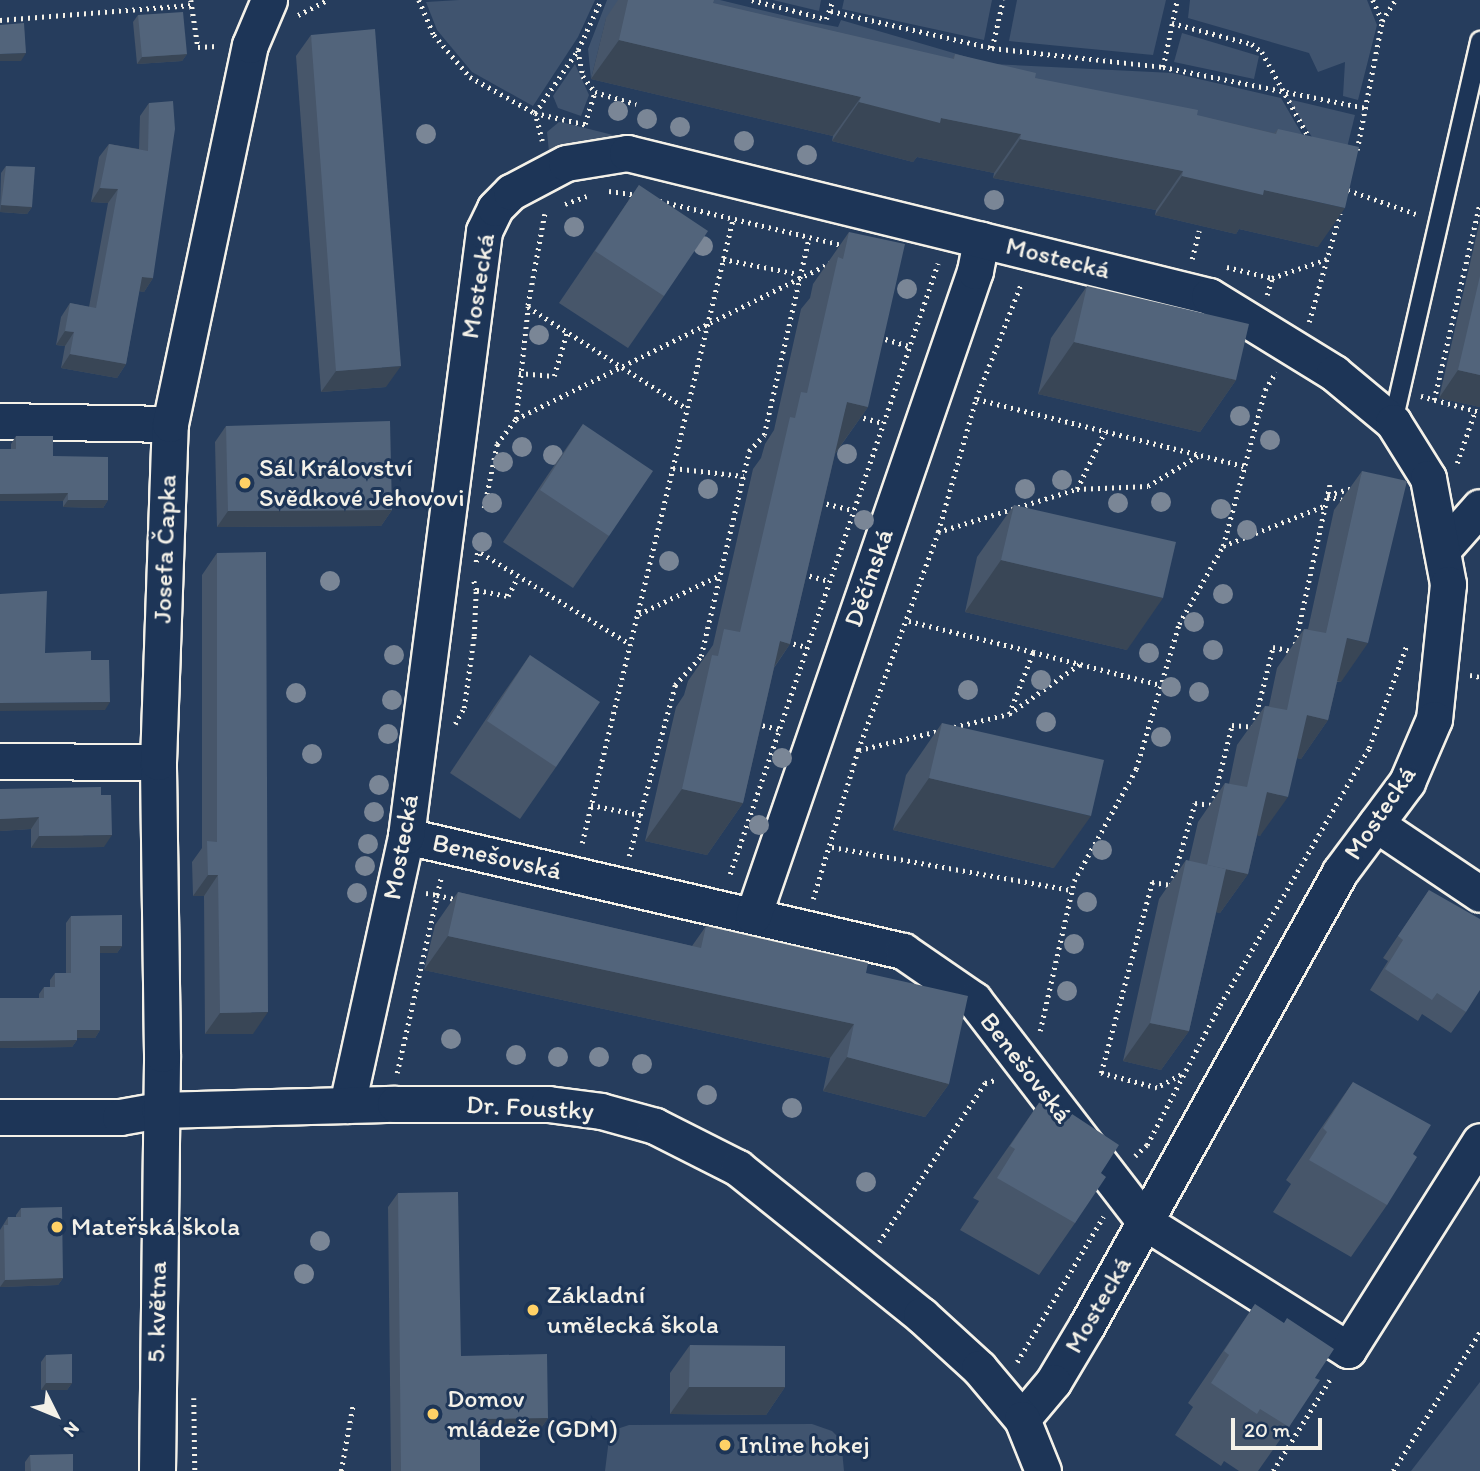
<!DOCTYPE html>
<html>
<head>
<meta charset="utf-8">
<style>
	body { margin:0 }
	#map { position:relative; width:1480px; height:1471px; overflow:hidden; background:#263d5d; font-family:Itim,sans-serif }
	div>[style] { position:absolute }
	[style*='--x'] { left:calc(var(--x)*1px); top:calc(var(--y)*1px); width:calc(var(--w)*1px); rotate:calc(var(--a)*1deg) }
	.green>* { inset:0; background:#40546f }
	.path>* { height:4.5px; margin-top:-2.25px; transform-origin:0; background:repeating-linear-gradient(90deg,#f4f1e8 0 2px,transparent 0 7px) }
	.roads { filter:drop-shadow(2px 0 #f4f1e8) drop-shadow(-2px 0 #f4f1e8) drop-shadow(0 2px #f4f1e8) drop-shadow(0 -2px #f4f1e8) }
	.lane>* { height:18px; margin:-9px; padding:0 9px; transform-origin:9px; border-radius:9px; background:#1d3557 }
	.street>* { height:35px; margin:-17.5px; padding:0 17.5px; transform-origin:17.5px; border-radius:17.5px; background:#1d3557 }
	.trees>* { width:20px; height:20px; margin:-10px; border-radius:50%; background:#7a8696 }
	.wall>* { inset:0; background:#47566a }
	.shaded-wall>* { inset:0; background:#394656 }
	.building>* { inset:0; background:#52647b }
	.dots>* { width:19px; height:19px; translate:-50% -50%; box-sizing:border-box; border:4px solid #1d3557; border-radius:50% }
	span { translate:-50% -50%; white-space:nowrap; text-align:center; line-height:1.15; -webkit-text-stroke:6px #1d3557; paint-order:stroke }
	.street-label { font-size:26px; color:#f4f1e8 }
	.poi-label { font-size:26px; color:#f4f1e8 }
	.left { translate:0 -50%; text-align:left }
	.north { position:absolute; left:21px; top:1380px; width:70px; height:70px; -webkit-text-stroke:5px #1d3557; paint-order:stroke; rotate:133deg; font-size:19px; font-weight:700; line-height:28px; text-align:center; color:#f4f1e8 }
	.north::after { content:''; display:block; margin:auto; width:24px; height:32px; background:#f4f1e8; clip-path:polygon(50% 0,100% 100%,50% 72%,0 100%) }
	.scale { position:absolute; left:1231px; top:1418px; width:91px; height:32px; box-sizing:border-box; border:4px solid #f4f1e8; border-top:0; padding-left:9px; font-size:21px; line-height:24px; white-space:nowrap; color:#f4f1e8; -webkit-text-stroke:5px #1d3557; paint-order:stroke }
</style>
</head>
<body>
<div id="map">
	<div class="green">
		<div style="clip-path:polygon(459px 0,595px 0,578px 37px,533px 106px,472px 72px,437px 30px,426px 2px)"></div>
		<div style="clip-path:polygon(607px 0,720px 0,811px 22px,838px 27px,841px 20px,991px 64px,1173px 73px,1281px 98px,1332px 186px,606px 19px,591px 79px,588px 49px)"></div>
		<div style="clip-path:polygon(773px 0,821px 0,819px 11px)"></div>
		<div style="clip-path:polygon(844px 0,992px 0,984px 40px,842px 9px)"></div>
		<div style="clip-path:polygon(1017px 0,1166px 0,1153px 55px,1009px 41px)"></div>
		<div style="clip-path:polygon(1190px 0,1367px 0,1377px 25px,1358px 100px,1343px 96px,1345px 62px,1318px 72px,1309px 53px,1188px 18px)"></div>
		<div style="clip-path:polygon(1182px 33px,1259px 56px,1254px 79px,1174px 62px)"></div>
		<div style="clip-path:polygon(575px 64px,589px 95px,581px 116px,558px 108px,553px 96px)"></div>
		<div style="clip-path:polygon(1288px 99px,1355px 115px,1339px 180px)"></div>
		<div style="clip-path:polygon(559px 122px,565px 123px,617px 136px,549px 152px,547px 132px)"></div>
		<div style="clip-path:polygon(1480px 1382px,1480px 1471px,1411px 1471px)"></div>
		<div style="clip-path:polygon(812px 1424px,832px 1431px,841px 1440px,844px 1471px,605px 1471px,609px 1439px,617px 1429px,629px 1425px)"></div>
	</div>
	<div class="path">
		<div style="--x:191;--y:0;--w:48;--a:81.5"></div>
		<div style="--x:198;--y:47;--w:19;--a:-3"></div>
		<div style="--x:419;--y:0;--w:38;--a:67"></div>
		<div style="--x:434;--y:35;--w:55;--a:49.4"></div>
		<div style="--x:470;--y:77;--w:74;--a:29"></div>
		<div style="--x:535;--y:113;--w:54;--a:12.8"></div>
		<div style="--x:752;--y:0;--w:76;--a:14.4"></div>
		<div style="--x:826;--y:19;--w:20;--a:-70"></div>
		<div style="--x:1373;--y:0;--w:22;--a:66"></div>
		<div style="--x:831;--y:11;--w:165;--a:12.9"></div>
		<div style="--x:992;--y:48;--w:172;--a:6.3"></div>
		<div style="--x:1163;--y:67;--w:208;--a:11.4"></div>
		<div style="--x:298;--y:15;--w:34;--a:-27"></div>
		<div style="--x:0;--y:20;--w:192;--a:-4.5"></div>
		<div style="--x:1172;--y:23;--w:83;--a:14.7"></div>
		<div style="--x:1252;--y:44;--w:13;--a:39"></div>
		<div style="--x:1262;--y:52;--w:99;--a:61.1"></div>
		<div style="--x:992;--y:48;--w:49;--a:-77.1"></div>
		<div style="--x:578;--y:50;--w:26;--a:79"></div>
		<div style="--x:583;--y:76;--w:20;--a:53"></div>
		<div style="--x:595;--y:92;--w:43;--a:16.3"></div>
		<div style="--x:1163;--y:67;--w:68;--a:-78.2"></div>
		<div style="--x:585;--y:124;--w:34;--a:-73"></div>
		<div style="--x:542;--y:141;--w:29;--a:-104"></div>
		<div style="--x:535;--y:113;--w:76;--a:-55.7"></div>
		<div style="--x:578;--y:50;--w:55;--a:-65.3"></div>
		<div style="--x:1357;--y:150;--w:131;--a:-79"></div>
		<div style="--x:1382;--y:21;--w:25;--a:-58"></div>
		<div style="--x:1348;--y:190;--w:72;--a:19.4"></div>
		<div style="--x:609;--y:191;--w:29;--a:8"></div>
		<div style="--x:660;--y:201;--w:191;--a:13.6"></div>
		<div style="--x:565;--y:204;--w:23;--a:-20"></div>
		<div style="--x:545;--y:214;--w:95;--a:100.4"></div>
		<div style="--x:528;--y:307;--w:188;--a:32.6"></div>
		<div style="--x:723;--y:259;--w:76;--a:11.3"></div>
		<div style="--x:1192;--y:259;--w:29;--a:-76"></div>
		<div style="--x:1227;--y:267;--w:46;--a:13.7"></div>
		<div style="--x:1272;--y:278;--w:58;--a:-19.1"></div>
		<div style="--x:1267;--y:295;--w:18;--a:-74"></div>
		<div style="--x:1309;--y:322;--w:113;--a:-74.1"></div>
		<div style="--x:879;--y:337;--w:30;--a:17"></div>
		<div style="--x:519;--y:373;--w:35;--a:5"></div>
		<div style="--x:554;--y:376;--w:46;--a:-73.5"></div>
		<div style="--x:1421;--y:396;--w:61;--a:15.2"></div>
		<div style="--x:977;--y:399;--w:275;--a:14.1"></div>
		<div style="--x:1434;--y:400;--w:203;--a:-76.9"></div>
		<div style="--x:857;--y:416;--w:27;--a:15"></div>
		<div style="--x:516;--y:419;--w:351;--a:-26.4"></div>
		<div style="--x:1457;--y:463;--w:55;--a:-70.9"></div>
		<div style="--x:673;--y:468;--w:71;--a:6.4"></div>
		<div style="--x:1077;--y:489;--w:71;--a:-2.4"></div>
		<div style="--x:1148;--y:486;--w:60;--a:-31.3"></div>
		<div style="--x:1328;--y:495;--w:26;--a:-16"></div>
		<div style="--x:1327;--y:496;--w:21;--a:14"></div>
		<div style="--x:820;--y:502;--w:34;--a:14"></div>
		<div style="--x:484;--y:508;--w:65;--a:-78.5"></div>
		<div style="--x:497;--y:444;--w:31;--a:-53"></div>
		<div style="--x:516;--y:419;--w:113;--a:-83.9"></div>
		<div style="--x:938;--y:532;--w:145;--a:-17.2"></div>
		<div style="--x:1077;--y:489;--w:64;--a:-64.2"></div>
		<div style="--x:1223;--y:546;--w:109;--a:-21.6"></div>
		<div style="--x:481;--y:553;--w:175;--a:31.4"></div>
		<div style="--x:476;--y:562;--w:29;--a:-82"></div>
		<div style="--x:803;--y:574;--w:27;--a:15"></div>
		<div style="--x:477;--y:590;--w:32;--a:11"></div>
		<div style="--x:508;--y:596;--w:20;--a:-63"></div>
		<div style="--x:639;--y:614;--w:90;--a:-25.7"></div>
		<div style="--x:909;--y:621;--w:128;--a:14"></div>
		<div style="--x:787;--y:642;--w:21;--a:14"></div>
		<div style="--x:1295;--y:644;--w:164;--a:-77.7"></div>
		<div style="--x:1470;--y:675;--w:10;--a:11"></div>
		<div style="--x:1009;--y:714;--w:88;--a:-35.3"></div>
		<div style="--x:455;--y:724;--w:18;--a:-61"></div>
		<div style="--x:464;--y:708;--w:73;--a:-82.1"></div>
		<div style="--x:474;--y:636;--w:46;--a:-87.5"></div>
		<div style="--x:476;--y:590;--w:11;--a:-105"></div>
		<div style="--x:756;--y:724;--w:24;--a:12"></div>
		<div style="--x:954;--y:727;--w:57;--a:-13.3"></div>
		<div style="--x:1009;--y:714;--w:66;--a:-68.8"></div>
		<div style="--x:1033;--y:652;--w:132;--a:14.5"></div>
		<div style="--x:859;--y:750;--w:82;--a:-13.4"></div>
		<div style="--x:591;--y:805;--w:51;--a:11.3"></div>
		<div style="--x:582;--y:843;--w:642;--a:-76.4"></div>
		<div style="--x:832;--y:847;--w:243;--a:10.2"></div>
		<div style="--x:629;--y:856;--w:177;--a:-74.9"></div>
		<div style="--x:675;--y:685;--w:39;--a:-48"></div>
		<div style="--x:701;--y:656;--w:211;--a:-76.8"></div>
		<div style="--x:749;--y:451;--w:22;--a:-47"></div>
		<div style="--x:764;--y:435;--w:203;--a:-77.2"></div>
		<div style="--x:730;--y:874;--w:645;--a:-71.2"></div>
		<div style="--x:426;--y:893;--w:11;--a:10"></div>
		<div style="--x:437;--y:895;--w:18;--a:-77"></div>
		<div style="--x:813;--y:899;--w:156;--a:-73.2"></div>
		<div style="--x:858;--y:750;--w:232;--a:-69.8"></div>
		<div style="--x:938;--y:532;--w:138;--a:-74.1"></div>
		<div style="--x:976;--y:399;--w:123;--a:-68.6"></div>
		<div style="--x:1040;--y:1031;--w:154;--a:-77.2"></div>
		<div style="--x:1074;--y:881;--w:128;--a:-61"></div>
		<div style="--x:1136;--y:769;--w:151;--a:-73.5"></div>
		<div style="--x:1179;--y:624;--w:90;--a:-60.6"></div>
		<div style="--x:1223;--y:546;--w:162;--a:-74.9"></div>
		<div style="--x:1265;--y:390;--w:21;--a:-59"></div>
		<div style="--x:397;--y:1073;--w:182;--a:-77.3"></div>
		<div style="--x:437;--y:895;--w:23;--a:13"></div>
		<div style="--x:1181;--y:1075;--w:27;--a:152"></div>
		<div style="--x:1157;--y:1088;--w:58;--a:-165"></div>
		<div style="--x:1101;--y:1073;--w:198;--a:-75"></div>
		<div style="--x:1152;--y:882;--w:19;--a:9"></div>
		<div style="--x:1171;--y:885;--w:85;--a:-73.7"></div>
		<div style="--x:1195;--y:803;--w:17;--a:7"></div>
		<div style="--x:1212;--y:805;--w:82;--a:-76"></div>
		<div style="--x:1232;--y:725;--w:21;--a:5"></div>
		<div style="--x:1253;--y:727;--w:82;--a:-76"></div>
		<div style="--x:1273;--y:647;--w:19;--a:12"></div>
		<div style="--x:1135;--y:1156;--w:16;--a:-43"></div>
		<div style="--x:1147;--y:1145;--w:158;--a:-62.5"></div>
		<div style="--x:1220;--y:1005;--w:297;--a:-59.9"></div>
		<div style="--x:1369;--y:748;--w:108;--a:-69.9"></div>
		<div style="--x:879;--y:1242;--w:191;--a:-56.3"></div>
		<div style="--x:985;--y:1083;--w:10;--a:-17"></div>
		<div style="--x:1017;--y:1362;--w:169;--a:-59.3"></div>
		<div style="--x:194;--y:1398;--w:73;--a:89.2"></div>
		<div style="--x:341;--y:1471;--w:68;--a:-79.8"></div>
		<div style="--x:1273;--y:1471;--w:110;--a:-58.1"></div>
		<div style="--x:1393;--y:1471;--w:164;--a:-58"></div>
	</div>
	<div class="roads">
		<div class="lane">
			<div style="--x:1393;--y:422;--w:391;--a:-77.1"></div>
		</div>
		<div class="street">
			<div style="--x:0;--y:421;--w:170;--a:1"></div>
			<div style="--x:1442;--y:550;--w:57;--a:-48.5"></div>
			<div style="--x:0;--y:761;--w:158;--a:0.4"></div>
			<div style="--x:1376;--y:824;--w:125;--a:33.9"></div>
			<div style="--x:406;--y:836;--w:510;--a:13.03"></div>
			<div style="--x:903;--y:951;--w:86;--a:34.6"></div>
			<div style="--x:974;--y:1000;--w:280;--a:52.4"></div>
			<div style="--x:1145;--y:1222;--w:240;--a:32.2"></div>
			<div style="--x:1348;--y:1350;--w:247;--a:-57.7"></div>
			<div style="--x:753;--y:916;--w:682;--a:-71.01"></div>
			<div style="--x:975;--y:271;--w:32;--a:-79"></div>
			<div style="--x:347;--y:1105;--w:275;--a:-77.6"></div>
			<div style="--x:406;--y:836;--w:610;--a:-82.65"></div>
			<div style="--x:484;--y:231;--w:25;--a:-64"></div>
			<div style="--x:495;--y:208;--w:23;--a:-45"></div>
			<div style="--x:511;--y:192;--w:62;--a:-27.8"></div>
			<div style="--x:566;--y:163;--w:62;--a:-9.3"></div>
			<div style="--x:627;--y:153;--w:599;--a:13.8"></div>
			<div style="--x:1209;--y:296;--w:147;--a:31.6"></div>
			<div style="--x:1334;--y:373;--w:77;--a:39.7"></div>
			<div style="--x:1393;--y:422;--w:66;--a:58"></div>
			<div style="--x:1428;--y:478;--w:108;--a:79.3"></div>
			<div style="--x:1448;--y:584;--w:136;--a:95.9"></div>
			<div style="--x:1434;--y:719;--w:69;--a:113.2"></div>
			<div style="--x:1407;--y:782;--w:112;--a:126.7"></div>
			<div style="--x:1340;--y:872;--w:519;--a:119.18"></div>
			<div style="--x:1087;--y:1325;--w:66;--a:120.8"></div>
			<div style="--x:1053;--y:1382;--w:48;--a:130"></div>
			<div style="--x:0;--y:1117;--w:120;--a:0"></div>
			<div style="--x:120;--y:1117;--w:40;--a:-10"></div>
			<div style="--x:159;--y:1110;--w:236;--a:-1.5"></div>
			<div style="--x:395;--y:1104;--w:153;--a:0"></div>
			<div style="--x:548;--y:1104;--w:53;--a:7.5"></div>
			<div style="--x:601;--y:1111;--w:56;--a:15.5"></div>
			<div style="--x:655;--y:1126;--w:93;--a:26.8"></div>
			<div style="--x:738;--y:1168;--w:235;--a:38.8"></div>
			<div style="--x:921;--y:1315;--w:79;--a:42.4"></div>
			<div style="--x:979;--y:1368;--w:67;--a:49.9"></div>
			<div style="--x:1022;--y:1419;--w:56;--a:68"></div>
			<div style="--x:157;--y:1471;--w:417;--a:-89.3"></div>
			<div style="--x:162;--y:1054;--w:292;--a:-90.8"></div>
			<div style="--x:158;--y:762;--w:338;--a:-88"></div>
			<div style="--x:170;--y:424;--w:387;--a:-78.1"></div>
			<div style="--x:250;--y:45;--w:49;--a:-67.1"></div>
		</div>
	</div>
	<div class="trees">
		<div style="left:618px;top:111px"></div>
		<div style="left:647px;top:119px"></div>
		<div style="left:680px;top:127px"></div>
		<div style="left:426px;top:134px"></div>
		<div style="left:744px;top:141px"></div>
		<div style="left:807px;top:155px"></div>
		<div style="left:994px;top:200px"></div>
		<div style="left:574px;top:227px"></div>
		<div style="left:703px;top:246px"></div>
		<div style="left:907px;top:289px"></div>
		<div style="left:539px;top:335px"></div>
		<div style="left:1240px;top:416px"></div>
		<div style="left:1270px;top:440px"></div>
		<div style="left:522px;top:447px"></div>
		<div style="left:847px;top:454px"></div>
		<div style="left:553px;top:455px"></div>
		<div style="left:503px;top:462px"></div>
		<div style="left:1062px;top:480px"></div>
		<div style="left:708px;top:489px"></div>
		<div style="left:1025px;top:489px"></div>
		<div style="left:1161px;top:502px"></div>
		<div style="left:492px;top:503px"></div>
		<div style="left:1118px;top:503px"></div>
		<div style="left:1221px;top:509px"></div>
		<div style="left:864px;top:520px"></div>
		<div style="left:1247px;top:530px"></div>
		<div style="left:482px;top:542px"></div>
		<div style="left:669px;top:561px"></div>
		<div style="left:330px;top:581px"></div>
		<div style="left:1223px;top:594px"></div>
		<div style="left:1194px;top:622px"></div>
		<div style="left:1213px;top:650px"></div>
		<div style="left:1149px;top:653px"></div>
		<div style="left:394px;top:655px"></div>
		<div style="left:1041px;top:680px"></div>
		<div style="left:1171px;top:687px"></div>
		<div style="left:968px;top:690px"></div>
		<div style="left:1199px;top:692px"></div>
		<div style="left:296px;top:693px"></div>
		<div style="left:392px;top:700px"></div>
		<div style="left:1046px;top:722px"></div>
		<div style="left:388px;top:734px"></div>
		<div style="left:1161px;top:737px"></div>
		<div style="left:312px;top:754px"></div>
		<div style="left:782px;top:758px"></div>
		<div style="left:379px;top:785px"></div>
		<div style="left:374px;top:812px"></div>
		<div style="left:759px;top:825px"></div>
		<div style="left:368px;top:844px"></div>
		<div style="left:1102px;top:850px"></div>
		<div style="left:365px;top:866px"></div>
		<div style="left:357px;top:893px"></div>
		<div style="left:1087px;top:902px"></div>
		<div style="left:1074px;top:944px"></div>
		<div style="left:1067px;top:991px"></div>
		<div style="left:451px;top:1039px"></div>
		<div style="left:516px;top:1055px"></div>
		<div style="left:558px;top:1057px"></div>
		<div style="left:599px;top:1057px"></div>
		<div style="left:642px;top:1064px"></div>
		<div style="left:707px;top:1095px"></div>
		<div style="left:792px;top:1108px"></div>
		<div style="left:866px;top:1182px"></div>
		<div style="left:320px;top:1241px"></div>
		<div style="left:304px;top:1274px"></div>
	</div>
	<div class="wall">
		<div style="clip-path:polygon(618px 0,714px 0,713px 3px,952px 59px,955px 54px,1035px 78px,1274px 133px,1278px 129px,1318px 247px,1239px 229px,1236px 234px,1155px 215px,1156px 210px,993px 178px,994px 173px,917px 157px,913px 162px,832px 141px,833px 136px,591px 79px,606px 18px)"></div>
		<div style="clip-path:polygon(138px 15px,187px 54px,182px 61px,137px 64px,133px 22px)"></div>
		<div style="clip-path:polygon(311px 35px,386px 387px,321px 392px,296px 56px)"></div>
		<div style="clip-path:polygon(149px 103px,153px 278px,144px 292px,139px 291px,126px 364px,117px 378px,61px 368px,65px 346px,56px 345px,61px 317px,70px 303px,89px 307px,108px 203px,91px 202px,99px 157px,109px 144px,139px 149px,140px 116px)"></div>
		<div style="clip-path:polygon(6px 166px,32px 207px,27px 214px,0 212px,1px 173px)"></div>
		<div style="clip-path:polygon(639px 185px,664px 296px,628px 348px,559px 303px)"></div>
		<div style="clip-path:polygon(1480px 220px,1480px 407px,1439px 398px)"></div>
		<div style="clip-path:polygon(849px 232px,868px 407px,835px 454px,790px 644px,774px 668px,743px 803px,707px 855px,645px 841px,676px 707px,684px 695px,688px 681px,713px 645px,753px 469px,761px 458px,765px 444px,774px 430px,801px 309px,810px 298px,813px 284px)"></div>
		<div style="clip-path:polygon(1087px 286px,1236px 380px,1200px 432px,1038px 394px,1051px 338px)"></div>
		<div style="clip-path:polygon(583px 424px,609px 536px,573px 588px,503px 542px,547px 476px)"></div>
		<div style="clip-path:polygon(226px 426px,392px 510px,381px 526px,217px 527px,215px 442px)"></div>
		<div style="clip-path:polygon(16px 436px,53px 456px,108px 500px,103px 508px,63px 507px,63px 501px,0 501px,11px 449px,11px 444px)"></div>
		<div style="clip-path:polygon(1362px 471px,1341px 682px,1337px 682px,1328px 720px,1301px 759px,1297px 758px,1260px 836px,1257px 835px,1248px 874px,1220px 913px,1216px 912px,1189px 1031px,1161px 1070px,1123px 1061px,1159px 899px,1186px 860px,1189px 861px,1198px 822px,1225px 783px,1229px 784px,1237px 745px,1265px 706px,1269px 706px,1277px 668px,1304px 629px,1308px 629px,1334px 510px)"></div>
		<div style="clip-path:polygon(1014px 505px,1127px 650px,965px 612px,977px 557px)"></div>
		<div style="clip-path:polygon(217px 553px,253px 1034px,205px 1034px,204px 896px,193px 896px,192px 862px,202px 848px,202px 575px)"></div>
		<div style="clip-path:polygon(530px 655px,556px 767px,520px 819px,450px 773px,494px 707px)"></div>
		<div style="clip-path:polygon(942px 723px,1054px 868px,893px 830px,906px 775px)"></div>
		<div style="clip-path:polygon(0 789px,104px 847px,31px 848px,31px 829px,0 831px)"></div>
		<div style="clip-path:polygon(1429px 890px,1466px 1012px,1451px 1033px,1422px 1014px,1418px 1021px,1370px 990px,1388px 961px,1383px 958px)"></div>
		<div style="clip-path:polygon(458px 892px,692px 946px,706px 926px,866px 973px,949px 1084px,925px 1117px,823px 1091px,830px 1058px,424px 970px,435px 925px)"></div>
		<div style="clip-path:polygon(71px 916px,122px 946px,117px 953px,100px 953px,100px 1030px,95px 1038px,77px 1038px,77px 1040px,72px 1047px,0 1048px,0 998px,39px 998px,39px 994px,44px 987px,50px 987px,50px 980px,55px 973px,66px 973px,66px 923px)"></div>
		<div style="clip-path:polygon(1353px 1082px,1413px 1154px,1387px 1205px,1351px 1257px,1273px 1212px,1291px 1184px,1286px 1180px,1317px 1134px)"></div>
		<div style="clip-path:polygon(1041px 1100px,1101px 1173px,1075px 1223px,1039px 1275px,960px 1230px,979px 1201px,973px 1198px)"></div>
		<div style="clip-path:polygon(398px 1193px,461px 1356px,548px 1418px,539px 1431px,480px 1432px,480px 1471px,391px 1471px,388px 1207px)"></div>
		<div style="clip-path:polygon(21px 1208px,63px 1278px,58px 1285px,0 1287px,0 1230px,8px 1217px,16px 1217px,16px 1215px)"></div>
		<div style="clip-path:polygon(1255px 1304px,1315px 1378px,1289px 1427px,1258px 1471px,1239px 1471px,1224px 1461px,1221px 1466px,1175px 1435px,1193px 1407px,1188px 1403px)"></div>
		<div style="clip-path:polygon(690px 1345px,785px 1387px,766px 1415px,670px 1414px,670px 1373px)"></div>
		<div style="clip-path:polygon(46px 1355px,72px 1383px,67px 1390px,41px 1390px,41px 1362px)"></div>
		<div style="clip-path:polygon(30px 1455px,73px 1471px,25px 1471px,25px 1462px)"></div>
	</div>
	<div class="shaded-wall">
		<div style="clip-path:polygon(619px 40px,861px 97px,833px 136px,591px 79px)"></div>
		<div style="clip-path:polygon(26px 53px,21px 61px,0 61px,0 54px)"></div>
		<div style="clip-path:polygon(187px 54px,182px 61px,137px 64px,142px 57px)"></div>
		<div style="clip-path:polygon(859px 102px,941px 118px,1021px 134px,994px 173px,917px 157px,913px 162px,832px 141px)"></div>
		<div style="clip-path:polygon(1020px 139px,1183px 171px,1156px 210px,993px 178px)"></div>
		<div style="clip-path:polygon(1182px 176px,1264px 190px,1345px 208px,1318px 247px,1239px 229px,1236px 234px,1155px 215px)"></div>
		<div style="clip-path:polygon(100px 188px,118px 189px,108px 203px,91px 202px)"></div>
		<div style="clip-path:polygon(1px 205px,32px 207px,27px 214px,0 212px)"></div>
		<div style="clip-path:polygon(142px 277px,153px 278px,144px 292px,132px 290px)"></div>
		<div style="clip-path:polygon(65px 331px,74px 332px,65px 346px,56px 345px)"></div>
		<div style="clip-path:polygon(1074px 342px,1236px 380px,1200px 432px,1038px 394px)"></div>
		<div style="clip-path:polygon(70px 354px,126px 364px,117px 378px,61px 368px)"></div>
		<div style="clip-path:polygon(401px 366px,386px 387px,321px 392px,336px 371px)"></div>
		<div style="clip-path:polygon(1458px 370px,1480px 375px,1480px 407px,1439px 398px)"></div>
		<div style="clip-path:polygon(847px 402px,868px 407px,831px 459px)"></div>
		<div style="clip-path:polygon(68px 493px,63px 501px,0 501px,0 494px)"></div>
		<div style="clip-path:polygon(68px 500px,108px 500px,103px 508px,63px 507px)"></div>
		<div style="clip-path:polygon(392px 510px,381px 526px,217px 527px,228px 511px)"></div>
		<div style="clip-path:polygon(1001px 560px,1163px 598px,1127px 650px,965px 612px)"></div>
		<div style="clip-path:polygon(1347px 638px,1368px 643px,1341px 682px,1320px 677px)"></div>
		<div style="clip-path:polygon(780px 641px,790px 644px,754px 696px)"></div>
		<div style="clip-path:polygon(110px 702px,105px 710px,0 711px,0 703px)"></div>
		<div style="clip-path:polygon(1307px 715px,1328px 720px,1301px 759px,1280px 754px)"></div>
		<div style="clip-path:polygon(929px 778px,1091px 816px,1054px 868px,893px 830px)"></div>
		<div style="clip-path:polygon(682px 789px,743px 803px,707px 855px,645px 841px)"></div>
		<div style="clip-path:polygon(1267px 792px,1288px 797px,1260px 836px,1239px 831px)"></div>
		<div style="clip-path:polygon(39px 817px,31px 829px,0 831px,0 819px)"></div>
		<div style="clip-path:polygon(112px 835px,104px 847px,31px 848px,39px 836px)"></div>
		<div style="clip-path:polygon(1207px 865px,1248px 874px,1220px 913px,1180px 904px)"></div>
		<div style="clip-path:polygon(208px 875px,218px 875px,204px 896px,193px 896px)"></div>
		<div style="clip-path:polygon(448px 936px,854px 1024px,830px 1058px,424px 970px)"></div>
		<div style="clip-path:polygon(100px 946px,122px 946px,117px 953px,95px 953px)"></div>
		<div style="clip-path:polygon(268px 1012px,253px 1034px,205px 1034px,220px 1013px)"></div>
		<div style="clip-path:polygon(1150px 1023px,1189px 1031px,1161px 1070px,1123px 1061px)"></div>
		<div style="clip-path:polygon(77px 1030px,100px 1030px,95px 1038px,72px 1038px)"></div>
		<div style="clip-path:polygon(77px 1040px,72px 1047px,0 1048px,0 1041px)"></div>
		<div style="clip-path:polygon(847px 1057px,949px 1084px,925px 1117px,823px 1091px)"></div>
		<div style="clip-path:polygon(63px 1278px,58px 1285px,0 1287px,5px 1280px)"></div>
		<div style="clip-path:polygon(46px 1383px,72px 1383px,67px 1390px,41px 1390px)"></div>
		<div style="clip-path:polygon(689px 1387px,785px 1387px,766px 1415px,670px 1414px)"></div>
		<div style="clip-path:polygon(548px 1418px,539px 1431px,470px 1432px,480px 1419px)"></div>
	</div>
	<div class="building">
		<div style="clip-path:polygon(628px 0,714px 0,713px 3px,954px 59px,955px 54px,1036px 73px,1035px 78px,1198px 110px,1197px 115px,1276px 134px,1278px 129px,1359px 147px,1345px 208px,1264px 190px,1263px 195px,1182px 176px,1183px 171px,1020px 139px,1021px 134px,941px 118px,940px 123px,859px 102px,861px 97px,619px 40px)"></div>
		<div style="clip-path:polygon(183px 12px,187px 54px,142px 57px,138px 15px)"></div>
		<div style="clip-path:polygon(24px 23px,26px 53px,0 54px,0 25px)"></div>
		<div style="clip-path:polygon(375px 29px,401px 366px,336px 371px,311px 35px)"></div>
		<div style="clip-path:polygon(173px 101px,175px 129px,153px 278px,142px 277px,126px 364px,70px 354px,74px 332px,65px 331px,70px 303px,96px 308px,118px 189px,100px 188px,109px 144px,148px 151px,149px 103px)"></div>
		<div style="clip-path:polygon(6px 166px,35px 167px,32px 207px,1px 205px)"></div>
		<div style="clip-path:polygon(639px 185px,708px 231px,664px 296px,595px 251px)"></div>
		<div style="clip-path:polygon(849px 232px,905px 244px,868px 407px,847px 402px,790px 644px,780px 641px,743px 803px,682px 789px,712px 655px,718px 656px,724px 629px,740px 632px,790px 417px,795px 418px,801px 392px,807px 393px,838px 257px,843px 259px)"></div>
		<div style="clip-path:polygon(1480px 276px,1480px 375px,1458px 370px)"></div>
		<div style="clip-path:polygon(1087px 286px,1249px 324px,1236px 380px,1074px 342px)"></div>
		<div style="clip-path:polygon(390px 421px,392px 510px,228px 511px,226px 426px)"></div>
		<div style="clip-path:polygon(583px 424px,653px 471px,609px 536px,540px 490px)"></div>
		<div style="clip-path:polygon(16px 436px,53px 436px,53px 456px,108px 457px,108px 500px,68px 500px,68px 493px,0 494px,0 449px,16px 449px)"></div>
		<div style="clip-path:polygon(1362px 471px,1407px 481px,1368px 643px,1347px 638px,1328px 720px,1307px 715px,1288px 797px,1267px 792px,1248px 874px,1207px 865px,1225px 783px,1247px 787px,1265px 706px,1287px 710px,1304px 629px,1326px 633px)"></div>
		<div style="clip-path:polygon(1014px 505px,1176px 542px,1163px 598px,1001px 560px)"></div>
		<div style="clip-path:polygon(266px 552px,268px 1012px,220px 1013px,218px 875px,208px 875px,207px 841px,217px 842px,217px 553px)"></div>
		<div style="clip-path:polygon(47px 591px,45px 653px,91px 651px,91px 660px,109px 660px,110px 702px,0 703px,0 594px)"></div>
		<div style="clip-path:polygon(530px 655px,600px 702px,556px 767px,487px 721px)"></div>
		<div style="clip-path:polygon(942px 723px,1104px 760px,1091px 816px,929px 778px)"></div>
		<div style="clip-path:polygon(101px 787px,101px 795px,111px 795px,112px 835px,39px 836px,39px 817px,0 819px,0 789px)"></div>
		<div style="clip-path:polygon(1186px 860px,1226px 869px,1189px 1031px,1150px 1023px)"></div>
		<div style="clip-path:polygon(1429px 890px,1480px 919px,1480px 990px,1466px 1012px,1437px 993px,1432px 1000px,1385px 969px,1403px 940px,1398px 936px)"></div>
		<div style="clip-path:polygon(458px 892px,701px 948px,706px 926px,868px 963px,866px 973px,968px 996px,949px 1084px,847px 1057px,854px 1024px,448px 936px)"></div>
		<div style="clip-path:polygon(122px 915px,122px 946px,100px 946px,100px 1030px,77px 1030px,77px 1040px,0 1041px,0 998px,44px 998px,44px 987px,55px 987px,55px 973px,71px 973px,71px 916px)"></div>
		<div style="clip-path:polygon(1353px 1082px,1431px 1125px,1413px 1154px,1417px 1157px,1387px 1205px,1309px 1160px,1327px 1132px,1323px 1128px)"></div>
		<div style="clip-path:polygon(1041px 1100px,1069px 1119px,1072px 1114px,1119px 1145px,1101px 1173px,1106px 1177px,1075px 1223px,997px 1178px,1015px 1149px,1010px 1146px)"></div>
		<div style="clip-path:polygon(458px 1192px,461px 1356px,547px 1354px,548px 1418px,480px 1419px,480px 1471px,401px 1471px,398px 1193px)"></div>
		<div style="clip-path:polygon(62px 1207px,63px 1278px,5px 1280px,4px 1225px,8px 1225px,8px 1217px,21px 1217px,21px 1208px)"></div>
		<div style="clip-path:polygon(1255px 1304px,1284px 1323px,1287px 1318px,1334px 1349px,1315px 1378px,1320px 1380px,1289px 1427px,1260px 1409px,1257px 1414px,1211px 1383px,1229px 1355px,1224px 1351px)"></div>
		<div style="clip-path:polygon(690px 1345px,785px 1346px,785px 1387px,689px 1387px)"></div>
		<div style="clip-path:polygon(72px 1354px,72px 1383px,46px 1383px,46px 1355px)"></div>
		<div style="clip-path:polygon(73px 1454px,73px 1471px,31px 1471px,30px 1455px)"></div>
	</div>
	<div class="dots">
		<div style="left:245px;top:483px;background:#ffd166"></div>
		<div style="left:57px;top:1227px;background:#ffd166"></div>
		<div style="left:533px;top:1310px;background:#ffd166"></div>
		<div style="left:433px;top:1414px;background:#ffd166"></div>
		<div style="left:725px;top:1445px;background:#ffd166"></div>
	</div>
	<div class="street-label">
		<span style="left:1058px;top:258px;rotate:14deg">Mostecká</span>
		<span style="left:478px;top:286px;rotate:-81deg">Mostecká</span>
		<span style="left:165px;top:549px;rotate:-88deg">Josefa Čapka</span>
		<span style="left:869px;top:578px;rotate:-71deg">Děčínská</span>
		<span style="left:1380px;top:813px;rotate:-56deg">Mostecká</span>
		<span style="left:401px;top:847px;rotate:-80deg">Mostecká</span>
		<span style="left:497px;top:857px;rotate:13deg">Benešovská</span>
		<span style="left:1026px;top:1068px;rotate:52deg">Benešovská</span>
		<span style="left:530px;top:1108px;rotate:3deg">Dr. Foustky</span>
		<span style="left:1098px;top:1305px;rotate:-60deg">Mostecká</span>
		<span style="left:157px;top:1312px;rotate:-89deg">5. května</span>
	</div>
	<div class="poi-label">
		<span class="left" style="left:259px;top:483px">Sál Království<br>Svědkové Jehovovi</span>
		<span class="left" style="left:71px;top:1227px">Mateřská škola</span>
		<span class="left" style="left:547px;top:1310px">Základní<br>umělecká škola</span>
		<span class="left" style="left:447px;top:1414px">Domov<br>mládeže (GDM)</span>
		<span class="left" style="left:739px;top:1445px">Inline hokej</span>
	</div>
	<div class="north">N</div>
	<div class="scale">20 m</div>
</div>
</body>
</html>
